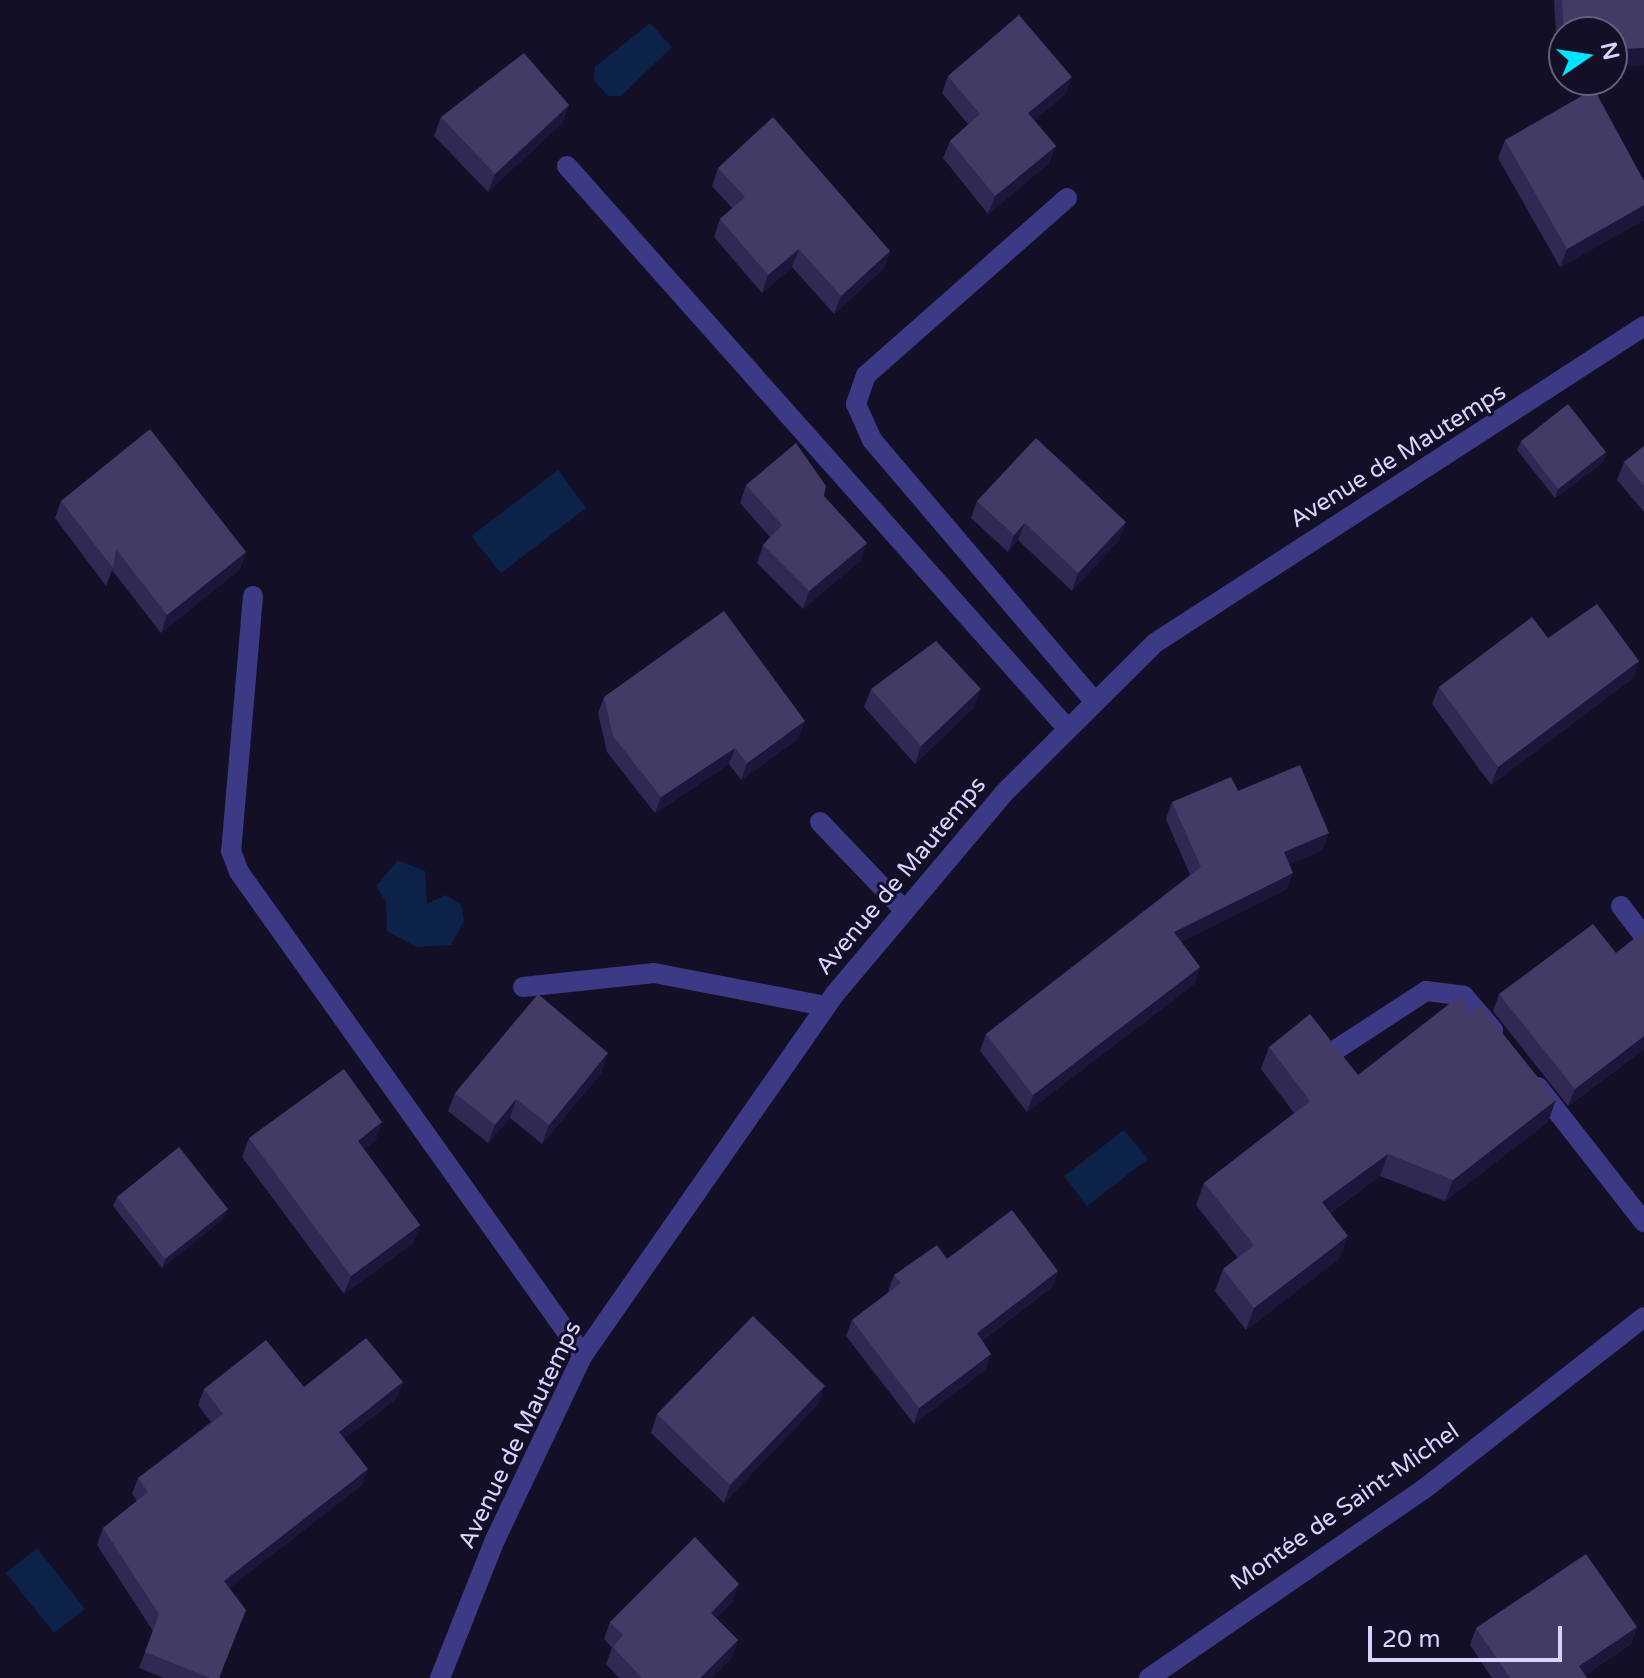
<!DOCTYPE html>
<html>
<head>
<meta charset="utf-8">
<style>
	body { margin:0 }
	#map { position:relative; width:1644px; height:1678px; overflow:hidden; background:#130f26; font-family:"Varela Round",sans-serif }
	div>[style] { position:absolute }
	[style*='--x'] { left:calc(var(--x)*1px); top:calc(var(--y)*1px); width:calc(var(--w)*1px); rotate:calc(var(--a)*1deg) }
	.water>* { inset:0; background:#0c2248 }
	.service>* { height:20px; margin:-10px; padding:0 10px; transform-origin:10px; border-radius:10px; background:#3d3a85 }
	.minor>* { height:20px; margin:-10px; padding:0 10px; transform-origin:10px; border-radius:10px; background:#3d3a85 }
	.wall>* { inset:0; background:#312854 }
	.shaded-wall>* { inset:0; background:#1d163a }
	.building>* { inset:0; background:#433a66 }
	span { translate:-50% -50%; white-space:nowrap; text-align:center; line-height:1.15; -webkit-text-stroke:6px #130f26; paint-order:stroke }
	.street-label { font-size:24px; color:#d9d4ff }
	.north { position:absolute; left:1548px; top:16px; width:80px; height:80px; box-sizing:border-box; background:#130f26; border:2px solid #625e7d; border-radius:50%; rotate:77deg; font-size:22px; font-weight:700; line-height:32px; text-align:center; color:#d9d4ff }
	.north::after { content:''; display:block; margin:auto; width:28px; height:36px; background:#00e5ff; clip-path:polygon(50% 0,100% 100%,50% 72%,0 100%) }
	.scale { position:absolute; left:1368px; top:1626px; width:194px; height:36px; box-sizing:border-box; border:4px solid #d9d4ff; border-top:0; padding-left:10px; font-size:24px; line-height:28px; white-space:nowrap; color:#d9d4ff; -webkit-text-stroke:6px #130f26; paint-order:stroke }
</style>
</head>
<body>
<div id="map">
	<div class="water">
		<div style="clip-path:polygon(650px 23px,672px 47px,621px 96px,608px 96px,594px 80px,595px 67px)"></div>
		<div style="clip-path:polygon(558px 470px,586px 508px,501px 573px,471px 536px)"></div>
		<div style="clip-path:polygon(398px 860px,425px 871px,427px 904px,445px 895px,461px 904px,464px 921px,451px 945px,416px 947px,387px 931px,386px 902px,376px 886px)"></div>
		<div style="clip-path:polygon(1124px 1130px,1148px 1159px,1087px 1206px,1064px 1176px)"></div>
		<div style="clip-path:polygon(37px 1548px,85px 1609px,54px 1633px,6px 1573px)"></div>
	</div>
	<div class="service">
		<div style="--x:567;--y:166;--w:752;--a:48.34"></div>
		<div style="--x:1067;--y:198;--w:268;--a:138.6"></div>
		<div style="--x:866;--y:375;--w:31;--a:109"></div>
		<div style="--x:856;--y:404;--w:39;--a:66"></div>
		<div style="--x:872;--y:440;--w:343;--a:49.6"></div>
		<div style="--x:253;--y:596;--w:256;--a:94.9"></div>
		<div style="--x:231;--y:851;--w:22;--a:69"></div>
		<div style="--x:239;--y:872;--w:593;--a:54.54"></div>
		<div style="--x:820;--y:822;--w:123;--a:46.3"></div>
		<div style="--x:1621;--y:906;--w:38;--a:53"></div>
		<div style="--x:523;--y:987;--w:132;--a:-6.1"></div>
		<div style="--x:654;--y:973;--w:175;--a:10.9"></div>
		<div style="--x:1337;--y:1049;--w:106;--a:-33.1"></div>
		<div style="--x:1426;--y:991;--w:38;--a:7"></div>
		<div style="--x:1464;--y:996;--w:45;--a:49.5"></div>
		<div style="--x:1538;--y:1087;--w:172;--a:51.9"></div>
	</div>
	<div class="minor">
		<div style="--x:440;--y:1678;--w:149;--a:-68.3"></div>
		<div style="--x:495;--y:1540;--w:205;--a:-64.6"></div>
		<div style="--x:583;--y:1355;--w:439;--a:-55.1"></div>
		<div style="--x:834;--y:995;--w:263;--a:-49.9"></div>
		<div style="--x:1003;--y:794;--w:214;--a:-44.8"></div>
		<div style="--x:1155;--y:643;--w:583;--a:-32.95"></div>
		<div style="--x:1149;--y:1678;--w:334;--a:-34.5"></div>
		<div style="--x:1424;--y:1489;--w:279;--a:-38"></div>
	</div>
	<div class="wall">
		<div style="clip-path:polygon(1554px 0,1644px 0,1644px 65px,1612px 67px,1612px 32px,1564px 32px,1564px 69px,1558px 69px)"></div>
		<div style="clip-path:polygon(948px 76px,1066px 94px,1034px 120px,1056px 146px,1049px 163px,988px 214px,943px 158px,950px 141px,968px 124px,942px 93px)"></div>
		<div style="clip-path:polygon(569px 105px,562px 123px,488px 192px,434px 136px,441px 117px)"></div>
		<div style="clip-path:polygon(1505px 140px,1644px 181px,1644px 220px,1560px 267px,1498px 158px)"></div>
		<div style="clip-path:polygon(718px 168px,890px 251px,883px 269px,834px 314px,792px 267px,762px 293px,714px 237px,720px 219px,732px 208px,712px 186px)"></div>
		<div style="clip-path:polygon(1521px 441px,1606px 452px,1603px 462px,1555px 498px,1517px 450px)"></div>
		<div style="clip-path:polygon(1644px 446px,1644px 512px,1617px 480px,1624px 462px)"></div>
		<div style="clip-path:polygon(746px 485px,867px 543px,860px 561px,803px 609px,757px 563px,763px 545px,770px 537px,740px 503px)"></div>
		<div style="clip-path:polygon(61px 501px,246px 552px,240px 569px,161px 633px,112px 570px,106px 586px,55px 518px)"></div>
		<div style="clip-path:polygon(977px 501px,1120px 539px,1072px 591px,1018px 540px,1008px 552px,971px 518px)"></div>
		<div style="clip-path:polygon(1548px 638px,1639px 661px,1633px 678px,1491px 785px,1432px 704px,1439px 687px)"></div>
		<div style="clip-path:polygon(871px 689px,974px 707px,915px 764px,864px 707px)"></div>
		<div style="clip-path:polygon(604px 697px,799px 738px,741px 780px,729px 764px,655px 813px,607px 752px,598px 713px)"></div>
		<div style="clip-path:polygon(1238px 791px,1323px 850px,1289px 864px,1287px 889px,1181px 942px,1200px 967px,1194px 984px,1027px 1112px,980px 1051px,986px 1034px,1190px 875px,1166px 819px,1172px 802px)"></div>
		<div style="clip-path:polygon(1644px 931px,1644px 1049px,1568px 1106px,1493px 1011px,1499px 994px,1616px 953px)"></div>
		<div style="clip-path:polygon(1467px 1015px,1548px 1122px,1445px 1201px,1380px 1176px,1330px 1213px,1340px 1258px,1246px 1330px,1215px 1291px,1223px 1269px,1238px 1258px,1196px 1205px,1204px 1183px,1294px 1113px,1261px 1069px,1269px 1047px,1358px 1075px)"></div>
		<div style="clip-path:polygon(602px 1072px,542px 1144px,510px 1118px,488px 1143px,448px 1111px,455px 1093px)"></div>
		<div style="clip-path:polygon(249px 1138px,376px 1140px,364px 1149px,420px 1225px,413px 1243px,344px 1294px,242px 1157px)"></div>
		<div style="clip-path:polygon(117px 1197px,228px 1209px,224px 1218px,162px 1268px,113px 1206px)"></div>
		<div style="clip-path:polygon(947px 1259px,1058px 1271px,1052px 1287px,982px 1341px,991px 1354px,985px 1370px,914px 1424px,846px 1336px,852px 1320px,889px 1292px,888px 1291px,894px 1275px)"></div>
		<div style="clip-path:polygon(304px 1387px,397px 1398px,344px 1439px,362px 1485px,229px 1588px,220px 1678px,164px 1678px,139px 1668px,153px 1631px,97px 1545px,103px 1528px,137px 1501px,132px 1494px,138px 1478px,211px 1422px,198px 1405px,204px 1389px)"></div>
		<div style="clip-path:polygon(818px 1404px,724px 1503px,651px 1433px,657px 1414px)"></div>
		<div style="clip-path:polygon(733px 1601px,716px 1618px,738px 1640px,731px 1658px,711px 1678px,619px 1678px,606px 1664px,612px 1648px,604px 1639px,610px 1622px)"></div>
		<div style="clip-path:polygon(1637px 1627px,1631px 1644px,1585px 1675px,1587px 1678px,1492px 1678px,1470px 1645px,1476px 1628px)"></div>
	</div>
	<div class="shaded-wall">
		<div style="clip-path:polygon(1644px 48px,1644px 65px,1612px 67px,1612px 49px)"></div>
		<div style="clip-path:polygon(1564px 54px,1564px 69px,1558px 69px)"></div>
		<div style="clip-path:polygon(1072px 77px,1066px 94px,1022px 130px,1028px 113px)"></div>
		<div style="clip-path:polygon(569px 105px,562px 123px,488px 192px,495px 174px)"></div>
		<div style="clip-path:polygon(1056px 146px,1049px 163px,988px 214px,995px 196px)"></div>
		<div style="clip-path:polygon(1644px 205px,1644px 220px,1560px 267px,1567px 249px)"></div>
		<div style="clip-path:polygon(799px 249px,792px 267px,762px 293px,768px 275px)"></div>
		<div style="clip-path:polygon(890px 251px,883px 269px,834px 314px,841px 296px)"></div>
		<div style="clip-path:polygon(1606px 452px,1603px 462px,1555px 498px,1558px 489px)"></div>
		<div style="clip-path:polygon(1126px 522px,1120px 539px,1072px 591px,1078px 573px)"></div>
		<div style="clip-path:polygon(1025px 523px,1018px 540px,1008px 552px,1014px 535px)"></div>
		<div style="clip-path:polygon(867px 543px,860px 561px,803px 609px,809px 591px)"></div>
		<div style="clip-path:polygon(246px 552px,240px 569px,161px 633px,167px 615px)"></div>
		<div style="clip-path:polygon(1639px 661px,1633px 678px,1491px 785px,1498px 767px)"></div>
		<div style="clip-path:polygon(981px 689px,974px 707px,915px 764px,921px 746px)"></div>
		<div style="clip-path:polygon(805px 721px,799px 738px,741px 780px,747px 763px)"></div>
		<div style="clip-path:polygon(735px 748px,729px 764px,655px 813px,661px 797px)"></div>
		<div style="clip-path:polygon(1329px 833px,1323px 850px,1278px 869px,1284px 852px)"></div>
		<div style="clip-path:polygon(1293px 873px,1287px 889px,1168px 949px,1174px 932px)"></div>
		<div style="clip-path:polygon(1200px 967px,1194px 984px,1027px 1112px,1033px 1095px)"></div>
		<div style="clip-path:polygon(1644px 1036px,1644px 1049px,1568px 1106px,1575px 1089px)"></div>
		<div style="clip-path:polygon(608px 1053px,602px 1072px,542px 1144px,549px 1125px)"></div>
		<div style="clip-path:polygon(516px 1099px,510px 1118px,488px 1143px,495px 1125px)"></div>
		<div style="clip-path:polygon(1556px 1100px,1548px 1122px,1445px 1201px,1453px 1180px)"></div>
		<div style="clip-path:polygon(382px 1122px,376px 1140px,352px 1159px,358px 1141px)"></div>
		<div style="clip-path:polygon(1388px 1154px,1380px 1176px,1314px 1224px,1322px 1202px)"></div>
		<div style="clip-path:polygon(228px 1209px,224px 1218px,162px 1268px,165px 1259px)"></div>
		<div style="clip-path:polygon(420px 1225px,413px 1243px,344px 1294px,351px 1276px)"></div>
		<div style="clip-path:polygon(1348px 1236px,1340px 1258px,1246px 1330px,1254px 1308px)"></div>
		<div style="clip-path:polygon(1058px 1271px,1052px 1287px,971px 1349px,977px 1333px)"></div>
		<div style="clip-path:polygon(991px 1354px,985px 1370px,914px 1424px,919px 1408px)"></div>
		<div style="clip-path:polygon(403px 1382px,397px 1398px,333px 1448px,339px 1432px)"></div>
		<div style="clip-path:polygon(825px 1386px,818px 1404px,724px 1503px,730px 1485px)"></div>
		<div style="clip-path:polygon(368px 1469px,362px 1485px,218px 1597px,224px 1581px)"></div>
		<div style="clip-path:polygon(739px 1584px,733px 1601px,704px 1630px,711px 1613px)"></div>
		<div style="clip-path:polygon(1637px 1627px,1631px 1644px,1580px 1678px,1579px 1666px)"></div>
		<div style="clip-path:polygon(738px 1640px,731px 1658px,711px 1678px,700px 1678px)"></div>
	</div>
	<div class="building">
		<div style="clip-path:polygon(1562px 0,1644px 0,1644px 48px,1612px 49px,1612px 32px,1564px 32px,1564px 36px)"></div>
		<div style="clip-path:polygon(1019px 15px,1072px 77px,1028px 113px,1056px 146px,995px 196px,950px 141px,980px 114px,948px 76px)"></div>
		<div style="clip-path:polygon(524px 53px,569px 105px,495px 174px,441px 117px)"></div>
		<div style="clip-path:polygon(1594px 89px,1644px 181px,1644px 205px,1567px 249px,1505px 140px)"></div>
		<div style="clip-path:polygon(773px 117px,890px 251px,841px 296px,799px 249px,768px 275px,720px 219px,745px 197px,718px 168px)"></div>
		<div style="clip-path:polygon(1568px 404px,1606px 452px,1558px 489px,1521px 441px)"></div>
		<div style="clip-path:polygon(150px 429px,246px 552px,167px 615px,116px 549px,113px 568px,61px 501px)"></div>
		<div style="clip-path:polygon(1036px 438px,1126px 522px,1078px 573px,1025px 523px,1014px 535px,977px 501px)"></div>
		<div style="clip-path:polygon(796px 443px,826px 486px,824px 496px,867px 543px,809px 591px,763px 545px,782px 525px,746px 485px)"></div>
		<div style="clip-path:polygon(1644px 446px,1644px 486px,1624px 462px)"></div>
		<div style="clip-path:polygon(1597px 604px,1639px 661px,1498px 767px,1439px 687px,1532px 617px,1548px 638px)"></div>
		<div style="clip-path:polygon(724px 611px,805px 721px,747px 763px,735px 748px,661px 797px,613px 736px,604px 697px)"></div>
		<div style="clip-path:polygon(936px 641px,981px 689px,921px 746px,871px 689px)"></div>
		<div style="clip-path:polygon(1300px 765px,1329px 833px,1284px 852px,1293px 873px,1174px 932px,1200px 967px,1033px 1095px,986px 1034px,1201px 867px,1172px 802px,1231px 777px,1238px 791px)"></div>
		<div style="clip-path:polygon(1593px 924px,1616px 953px,1644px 931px,1644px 1036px,1575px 1089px,1499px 994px)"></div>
		<div style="clip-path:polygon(538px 994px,608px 1053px,549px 1125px,516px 1099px,495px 1125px,455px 1093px)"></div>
		<div style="clip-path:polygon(1462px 994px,1467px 1015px,1480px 1005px,1556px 1100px,1453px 1180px,1388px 1154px,1322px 1202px,1348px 1236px,1254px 1308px,1223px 1269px,1254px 1245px,1204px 1183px,1310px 1101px,1269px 1047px,1310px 1014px,1358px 1075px)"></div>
		<div style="clip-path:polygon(344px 1069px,382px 1122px,358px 1141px,420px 1225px,351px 1276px,249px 1138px)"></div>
		<div style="clip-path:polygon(179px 1147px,228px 1209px,165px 1259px,117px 1197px)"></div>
		<div style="clip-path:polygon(1012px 1210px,1058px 1271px,977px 1333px,991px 1354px,919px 1408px,852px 1320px,901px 1283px,894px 1275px,937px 1245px,947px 1259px)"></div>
		<div style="clip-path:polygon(753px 1316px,825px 1386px,730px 1485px,657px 1414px)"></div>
		<div style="clip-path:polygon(366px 1338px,403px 1382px,339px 1432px,368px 1469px,224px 1581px,246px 1610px,219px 1678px,210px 1678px,145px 1652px,159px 1614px,103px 1528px,148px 1492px,138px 1478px,223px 1414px,204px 1389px,266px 1340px,304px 1387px)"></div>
		<div style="clip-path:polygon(695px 1537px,739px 1584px,711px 1613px,738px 1640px,700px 1678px,642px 1678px,613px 1647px,623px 1635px,610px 1622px)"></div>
		<div style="clip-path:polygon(1586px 1554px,1637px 1627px,1579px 1666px,1587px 1678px,1510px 1678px,1476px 1628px)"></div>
	</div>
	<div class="street-label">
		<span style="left:1398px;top:456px;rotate:-32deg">Avenue de Mautemps</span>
		<span style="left:901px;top:876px;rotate:-50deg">Avenue de Mautemps</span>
		<span style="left:520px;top:1435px;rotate:-64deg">Avenue de Mautemps</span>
		<span style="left:1345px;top:1507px;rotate:-35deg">Montée de Saint-Michel</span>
	</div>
	<div class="north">N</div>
	<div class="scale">20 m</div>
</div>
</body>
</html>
